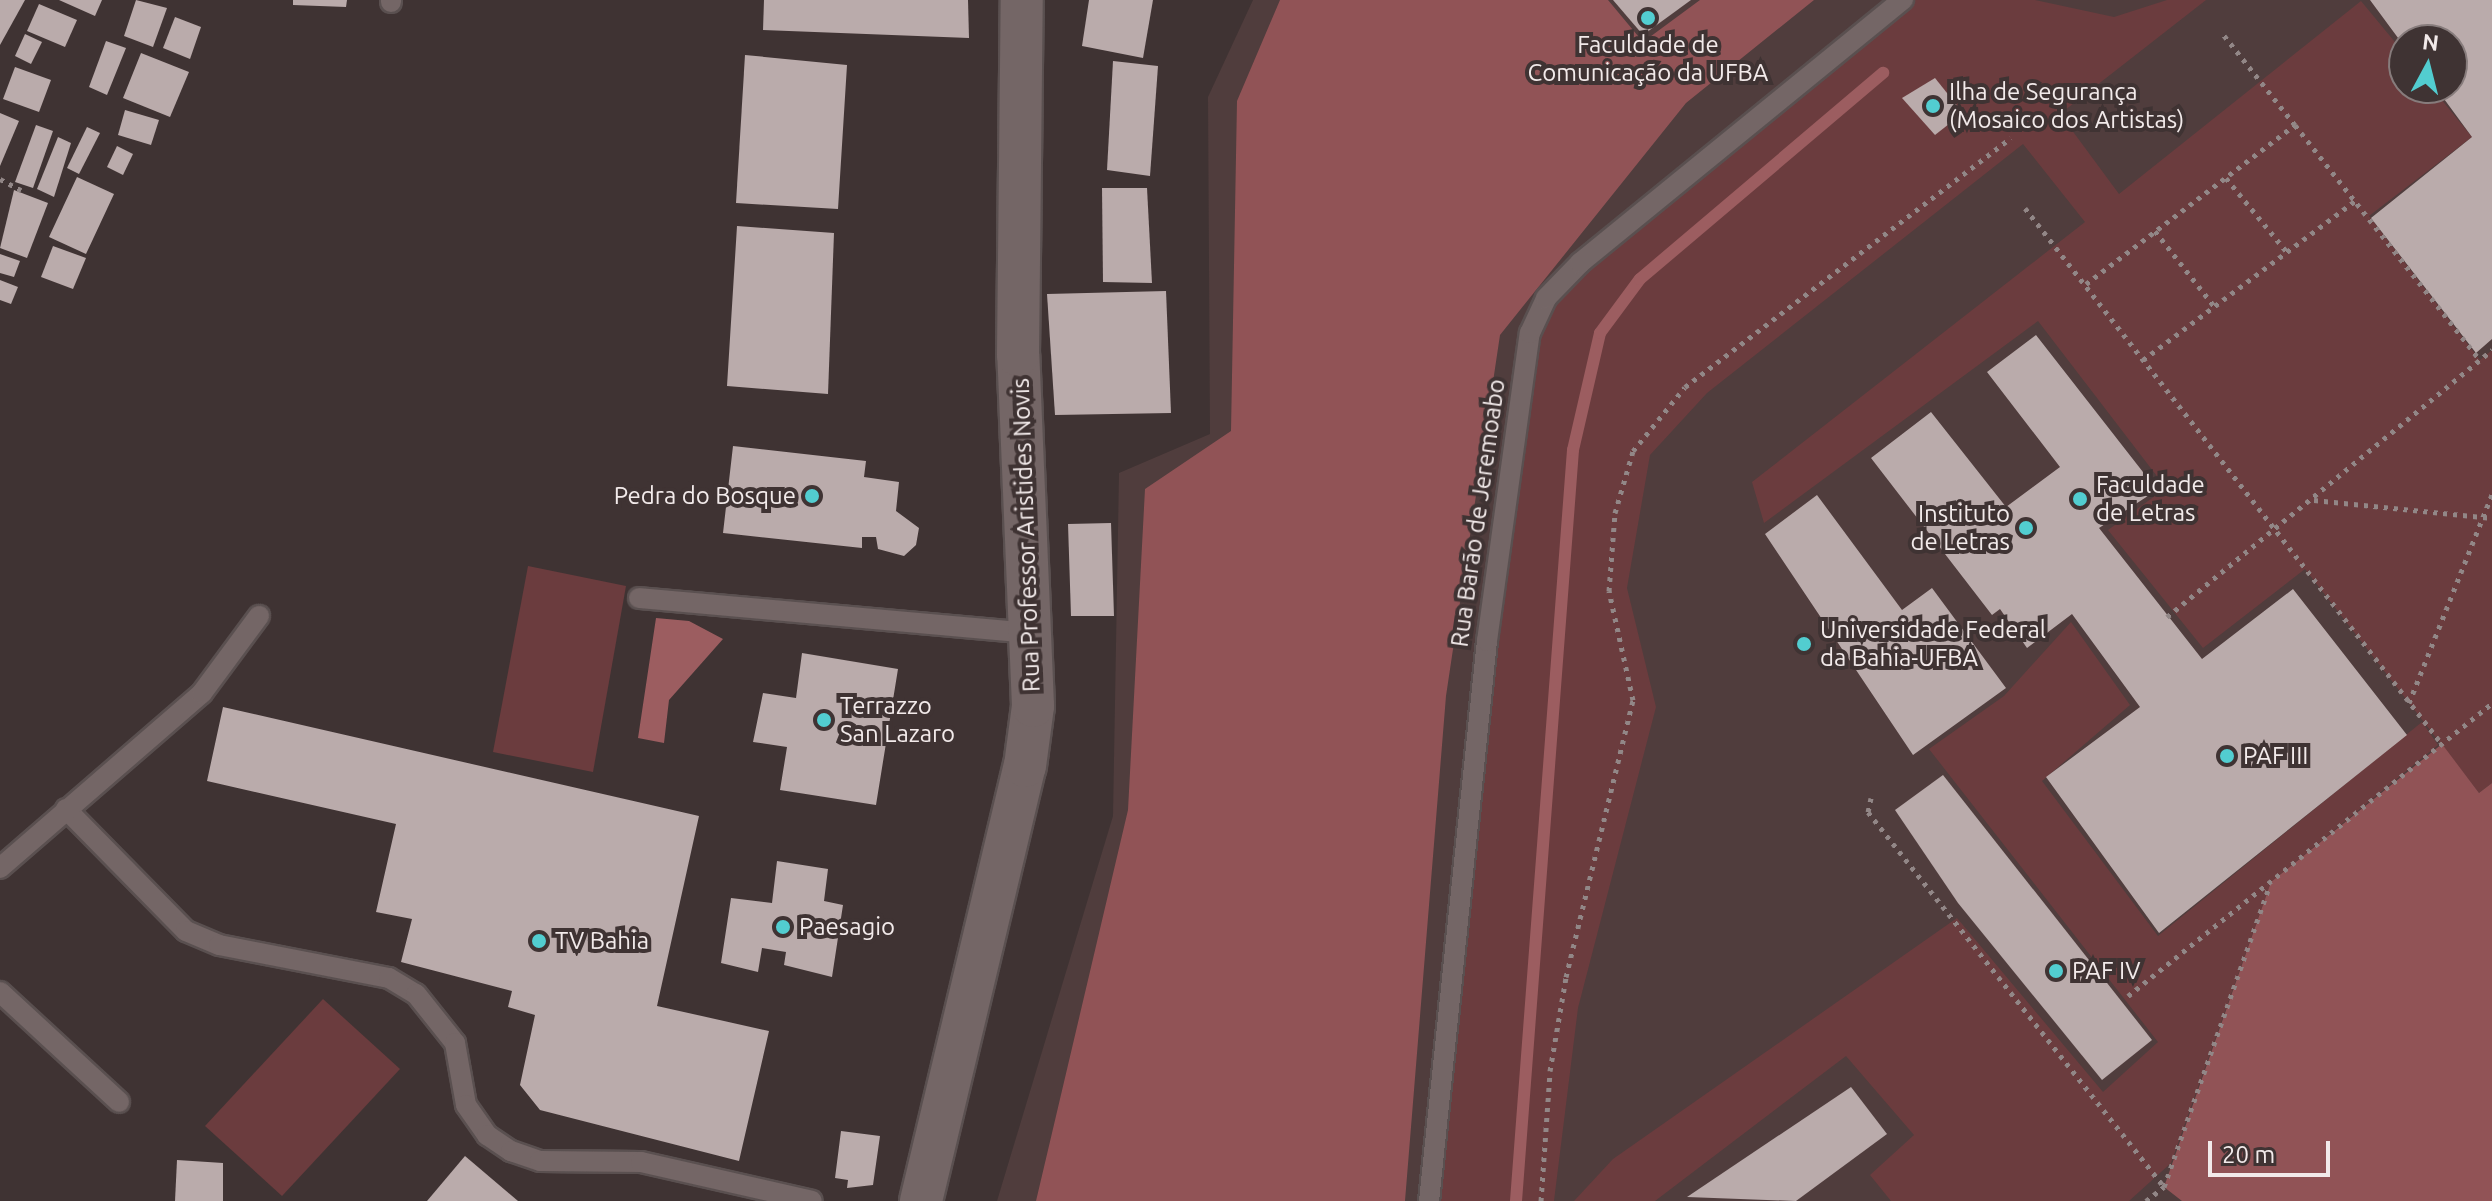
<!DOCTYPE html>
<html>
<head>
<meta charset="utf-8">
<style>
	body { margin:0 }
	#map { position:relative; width:2492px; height:1201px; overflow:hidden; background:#3f3333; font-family:Ubuntu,sans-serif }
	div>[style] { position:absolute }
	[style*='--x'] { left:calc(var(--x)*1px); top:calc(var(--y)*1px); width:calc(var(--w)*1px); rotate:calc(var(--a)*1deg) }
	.built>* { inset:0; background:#503d3d }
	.green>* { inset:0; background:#6b3c3e }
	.forest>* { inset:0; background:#915356 }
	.water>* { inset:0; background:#9c5d60 }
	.stream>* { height:12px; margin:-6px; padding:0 6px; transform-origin:6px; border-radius:6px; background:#9c5d60 }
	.building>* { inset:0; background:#baabab }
	.path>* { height:5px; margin-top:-2.5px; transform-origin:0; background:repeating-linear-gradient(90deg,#928787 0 4px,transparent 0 10px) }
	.roads { filter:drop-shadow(2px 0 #5a5050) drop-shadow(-2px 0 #5a5050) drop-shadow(0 2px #5a5050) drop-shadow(0 -2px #5a5050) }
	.lane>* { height:20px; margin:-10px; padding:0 10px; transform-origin:10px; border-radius:10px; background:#746666 }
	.street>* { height:42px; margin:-21px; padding:0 21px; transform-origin:21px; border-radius:21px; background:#746666 }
	.dots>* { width:22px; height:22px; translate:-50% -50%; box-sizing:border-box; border:4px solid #3f3333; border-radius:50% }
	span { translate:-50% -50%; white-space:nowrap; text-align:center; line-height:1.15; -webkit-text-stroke:8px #3f3333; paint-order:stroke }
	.poi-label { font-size:24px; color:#f2eaea }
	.left { translate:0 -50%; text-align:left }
	.right { translate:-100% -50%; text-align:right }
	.street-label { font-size:24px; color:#f2eaea }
	.north { position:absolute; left:2388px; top:24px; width:80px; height:80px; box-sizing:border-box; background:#3f3333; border:2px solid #877c7c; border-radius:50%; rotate:7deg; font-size:22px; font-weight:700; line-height:32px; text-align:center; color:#f2eaea }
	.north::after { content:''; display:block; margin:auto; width:28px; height:36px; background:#52cdd0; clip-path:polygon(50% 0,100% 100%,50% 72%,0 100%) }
	.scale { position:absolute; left:2208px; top:1141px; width:122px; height:36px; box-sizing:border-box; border:4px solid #f2eaea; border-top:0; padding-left:10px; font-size:24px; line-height:28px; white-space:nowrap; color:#f2eaea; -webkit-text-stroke:6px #3f3333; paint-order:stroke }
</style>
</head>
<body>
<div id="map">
	<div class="built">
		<div style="clip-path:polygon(evenodd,1253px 0,2492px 0,2492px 1201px,997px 1201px,1113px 816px,1119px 473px,1210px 434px,1208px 97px,1253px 0,2404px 40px,2452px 40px,2452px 88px,2404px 88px,2404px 40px)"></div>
	</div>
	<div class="green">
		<div style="clip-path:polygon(1915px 0,2035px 0,2114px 17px,2167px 0,2206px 0,2060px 114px,2119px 194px,2361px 1px,2404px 53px,2404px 88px,2432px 88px,2472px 137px,2369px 216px,2480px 360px,2492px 350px,2492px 783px,2479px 793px,2305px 569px,2203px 648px,2108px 530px,2166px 488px,2038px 321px,1764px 523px,1752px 482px,2085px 222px,2023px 144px,1707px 393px,1650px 455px,1627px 588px,1656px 707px,1578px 1008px,1554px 1201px,1429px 1201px,1487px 641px,1546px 298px,1736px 132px)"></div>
		<div style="clip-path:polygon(528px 566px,626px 586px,593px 772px,493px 752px)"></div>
		<div style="clip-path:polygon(2071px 622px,2130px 705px,2042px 781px,2158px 936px,2422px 722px,2438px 745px,2271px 882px,2171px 1163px,2129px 1201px,1891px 1201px,1870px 1175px,1914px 1135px,1846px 1056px,1655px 1201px,1574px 1201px,1613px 1159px,1957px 918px,2103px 1092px,2158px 1042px,1929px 749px,2004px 696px)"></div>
		<div style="clip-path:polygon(323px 999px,400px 1069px,282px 1196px,205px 1126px)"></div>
	</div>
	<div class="forest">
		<div style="clip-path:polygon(1280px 0,1608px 0,1643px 42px,1700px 0,1814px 0,1686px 103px,1500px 335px,1446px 696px,1405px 1201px,1036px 1201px,1128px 810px,1145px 489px,1231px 431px,1237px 101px)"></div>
		<div style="clip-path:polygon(2442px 744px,2479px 793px,2492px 783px,2492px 1201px,2182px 1201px,2164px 1187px,2271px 882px)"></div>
	</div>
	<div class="water">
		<div style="clip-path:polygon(656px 618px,689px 621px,723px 639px,669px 700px,664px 743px,638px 738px)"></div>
	</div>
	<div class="stream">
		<div style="--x:1516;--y:1201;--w:753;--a:-85.66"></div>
		<div style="--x:1573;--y:450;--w:120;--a:-77"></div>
		<div style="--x:1600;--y:333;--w:67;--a:-53.5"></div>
		<div style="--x:1640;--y:279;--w:319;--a:-40.3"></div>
	</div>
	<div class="building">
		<div style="clip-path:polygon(0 0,25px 0,0 45px)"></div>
		<div style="clip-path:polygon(59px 0,102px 0,95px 16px)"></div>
		<div style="clip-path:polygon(136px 0,167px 8px,153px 47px,124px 36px)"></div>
		<div style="clip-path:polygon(293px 0,347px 0,346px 7px,293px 5px)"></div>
		<div style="clip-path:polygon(764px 0,968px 0,969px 38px,763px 30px)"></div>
		<div style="clip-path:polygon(1089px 0,1153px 0,1143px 58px,1082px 46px)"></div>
		<div style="clip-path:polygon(1613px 0,1691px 0,1643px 35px)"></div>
		<div style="clip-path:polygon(2370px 0,2492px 0,2492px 339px,2476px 353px,2371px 218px,2472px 137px,2436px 88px,2452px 88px,2452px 40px,2404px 46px)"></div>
		<div style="clip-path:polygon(39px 4px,77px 20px,65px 47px,27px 31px)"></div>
		<div style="clip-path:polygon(175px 17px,201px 27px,190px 59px,163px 48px)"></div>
		<div style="clip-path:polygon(25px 34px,42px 42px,31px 64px,15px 56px)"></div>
		<div style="clip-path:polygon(106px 41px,126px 48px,107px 95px,89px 87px)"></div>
		<div style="clip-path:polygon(141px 53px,189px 72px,170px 117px,123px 98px)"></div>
		<div style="clip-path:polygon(745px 55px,847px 65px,838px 209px,736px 203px)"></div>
		<div style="clip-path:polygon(1113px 61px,1158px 66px,1150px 176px,1107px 170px)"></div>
		<div style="clip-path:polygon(15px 67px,51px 80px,39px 112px,3px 99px)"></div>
		<div style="clip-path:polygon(1935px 78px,1963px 113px,1935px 135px,1902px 98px)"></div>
		<div style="clip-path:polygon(125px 110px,159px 120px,151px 145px,118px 135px)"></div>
		<div style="clip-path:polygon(0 113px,19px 121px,0 166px)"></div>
		<div style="clip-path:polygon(36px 125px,53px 131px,33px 188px,15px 182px)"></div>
		<div style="clip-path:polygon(87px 127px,100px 133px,79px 174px,67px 168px)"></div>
		<div style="clip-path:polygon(58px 137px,71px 143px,54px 197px,37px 189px)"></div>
		<div style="clip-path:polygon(117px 146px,133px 154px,123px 175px,107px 167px)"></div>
		<div style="clip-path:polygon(77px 177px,114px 194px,86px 254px,49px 237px)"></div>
		<div style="clip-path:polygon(1102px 188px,1147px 188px,1152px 283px,1103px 282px)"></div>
		<div style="clip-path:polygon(14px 190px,48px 203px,27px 258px,0 248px)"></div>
		<div style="clip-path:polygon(737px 226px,834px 233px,828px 394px,727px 386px)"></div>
		<div style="clip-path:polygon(53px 246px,86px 258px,73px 289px,41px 277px)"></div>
		<div style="clip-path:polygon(0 254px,20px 261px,14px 277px,0 273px)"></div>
		<div style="clip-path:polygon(0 280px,18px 287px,11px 304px,0 300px)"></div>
		<div style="clip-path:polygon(1166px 291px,1171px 413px,1055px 415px,1047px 294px)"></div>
		<div style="clip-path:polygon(2036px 335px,2157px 490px,2099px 528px,2202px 659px,2293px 589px,2407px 735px,2159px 933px,2046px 777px,2140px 707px,2072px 614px,2027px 648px,2000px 609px,1992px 615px,1871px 458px,1931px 412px,2006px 507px,2060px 467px,1987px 372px)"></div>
		<div style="clip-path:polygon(733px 446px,866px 461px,864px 477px,899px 482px,896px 511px,919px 528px,916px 545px,904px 556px,878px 549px,876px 537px,862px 537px,862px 548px,723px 533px)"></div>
		<div style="clip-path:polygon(1817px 495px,1902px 610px,1932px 588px,2006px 688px,1913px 755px,1765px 534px)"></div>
		<div style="clip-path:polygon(1111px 523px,1114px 616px,1071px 616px,1068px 524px)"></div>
		<div style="clip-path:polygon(802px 653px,898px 669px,876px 805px,780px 790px,787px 747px,753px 742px,763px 693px,796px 698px)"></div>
		<div style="clip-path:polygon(223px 707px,699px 816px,657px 1006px,769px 1031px,739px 1161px,540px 1110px,520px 1085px,535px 1015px,508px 1007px,512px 991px,401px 962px,412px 919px,376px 912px,396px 824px,207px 781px)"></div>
		<div style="clip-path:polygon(1943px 775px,2152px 1040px,2102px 1080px,1958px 903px,1895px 810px)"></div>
		<div style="clip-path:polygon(777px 861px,828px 869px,824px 901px,843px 905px,832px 977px,784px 965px,786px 952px,762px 948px,758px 972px,721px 963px,731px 898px,772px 903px)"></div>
		<div style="clip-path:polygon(1851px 1087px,1887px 1134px,1796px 1201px,1687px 1197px)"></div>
		<div style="clip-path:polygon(841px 1131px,880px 1136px,873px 1185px,847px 1188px,848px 1180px,835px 1178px)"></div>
		<div style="clip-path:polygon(465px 1156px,518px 1201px,427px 1201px)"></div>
		<div style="clip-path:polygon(177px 1160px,223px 1163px,223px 1201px,175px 1201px)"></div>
	</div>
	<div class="path">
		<div style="--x:2295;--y:125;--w:299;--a:51.8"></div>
		<div style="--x:2226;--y:178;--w:96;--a:50.5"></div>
		<div style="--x:0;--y:179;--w:24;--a:28"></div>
		<div style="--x:2025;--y:208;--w:679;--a:52.12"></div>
		<div style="--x:2155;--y:231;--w:95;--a:51.8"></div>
		<div style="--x:2086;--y:284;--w:263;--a:-37.3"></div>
		<div style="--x:2295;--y:125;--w:117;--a:-128.4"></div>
		<div style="--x:2143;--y:360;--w:265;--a:-36.9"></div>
		<div style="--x:2314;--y:500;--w:179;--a:5.8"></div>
		<div style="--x:2167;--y:617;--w:421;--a:-39.4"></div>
		<div style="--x:2409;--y:703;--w:225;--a:-68.3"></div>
		<div style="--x:1871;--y:798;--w:14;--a:102"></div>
		<div style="--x:1868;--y:812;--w:478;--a:51.7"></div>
		<div style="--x:2128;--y:996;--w:467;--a:-38.8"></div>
		<div style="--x:1541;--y:1201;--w:130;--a:-86"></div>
		<div style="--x:1550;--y:1071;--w:95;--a:-80.3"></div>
		<div style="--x:1566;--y:977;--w:285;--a:-76.4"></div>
		<div style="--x:1633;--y:700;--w:112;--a:-102.4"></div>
		<div style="--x:1609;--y:591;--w:78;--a:-85.6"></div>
		<div style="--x:1615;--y:513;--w:65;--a:-73.8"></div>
		<div style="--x:1633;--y:451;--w:82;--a:-50.9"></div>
		<div style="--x:1685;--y:387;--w:410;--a:-37.4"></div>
		<div style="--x:2146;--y:1201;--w:23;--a:-38"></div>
		<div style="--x:2164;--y:1187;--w:320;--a:-70.7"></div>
	</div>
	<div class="roads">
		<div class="lane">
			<div style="--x:391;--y:2;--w:2;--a:-90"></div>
			<div style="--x:639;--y:598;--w:397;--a:5.1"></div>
			<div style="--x:66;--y:809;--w:171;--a:45.5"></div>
			<div style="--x:186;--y:931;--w:36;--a:23"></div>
			<div style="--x:219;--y:945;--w:173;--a:11"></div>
			<div style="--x:389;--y:978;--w:31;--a:31"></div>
			<div style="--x:416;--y:994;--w:63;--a:51.5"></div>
			<div style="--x:455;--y:1043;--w:63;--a:79.9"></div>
			<div style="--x:466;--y:1105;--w:37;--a:55"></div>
			<div style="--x:487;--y:1135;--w:29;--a:34"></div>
			<div style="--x:511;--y:1151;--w:31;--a:19"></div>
			<div style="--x:540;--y:1161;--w:101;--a:0.6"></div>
			<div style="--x:641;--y:1162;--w:175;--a:12.8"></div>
			<div style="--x:0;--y:868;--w:267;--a:-40.9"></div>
			<div style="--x:202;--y:693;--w:96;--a:-53.5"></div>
			<div style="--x:0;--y:992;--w:162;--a:42.7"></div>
			<div style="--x:1429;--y:1201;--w:563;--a:-84.09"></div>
			<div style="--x:1487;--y:641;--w:311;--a:-82.1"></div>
			<div style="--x:1530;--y:333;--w:38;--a:-65"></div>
			<div style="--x:1546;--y:298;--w:49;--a:-45.8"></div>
			<div style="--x:1580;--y:263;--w:417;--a:-39.2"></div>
		</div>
		<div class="street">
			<div style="--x:921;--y:1201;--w:447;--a:-76.6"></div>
			<div style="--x:1025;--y:766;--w:61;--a:-82.4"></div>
			<div style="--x:1033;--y:706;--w:351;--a:-92.4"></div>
			<div style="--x:1018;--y:355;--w:355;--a:-89.4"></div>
		</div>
	</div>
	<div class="dots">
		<div style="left:1648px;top:18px;background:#52cdd0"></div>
		<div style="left:1933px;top:106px;background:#52cdd0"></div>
		<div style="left:812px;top:496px;background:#52cdd0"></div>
		<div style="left:2080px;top:499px;background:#52cdd0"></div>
		<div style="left:2026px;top:528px;background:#52cdd0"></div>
		<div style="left:1804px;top:644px;background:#52cdd0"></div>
		<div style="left:824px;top:720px;background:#52cdd0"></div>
		<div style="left:2227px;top:756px;background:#52cdd0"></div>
		<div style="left:783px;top:927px;background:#52cdd0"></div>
		<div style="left:539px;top:941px;background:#52cdd0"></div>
		<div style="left:2056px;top:971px;background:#52cdd0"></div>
	</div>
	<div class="poi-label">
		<span style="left:1648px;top:59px">Faculdade de<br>Comunicação da UFBA</span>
		<span class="left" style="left:1949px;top:106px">Ilha de Segurança<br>(Mosaico dos Artistas)</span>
		<span class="left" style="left:2096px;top:499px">Faculdade<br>de Letras</span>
		<span class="right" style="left:796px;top:496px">Pedra do Bosque</span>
		<span class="right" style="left:2010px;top:528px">Instituto<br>de Letras</span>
		<span class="left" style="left:1820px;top:644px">Universidade Federal<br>da Bahia-UFBA</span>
		<span class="left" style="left:840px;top:720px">Terrazzo<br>San Lazaro</span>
		<span class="left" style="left:2243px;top:756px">PAF III</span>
		<span class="left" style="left:799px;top:927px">Paesagio</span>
		<span class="left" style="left:555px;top:941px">TV Bahia</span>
		<span class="left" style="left:2072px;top:971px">PAF IV</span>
	</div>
	<div class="street-label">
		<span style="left:1478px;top:513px;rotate:-82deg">Rua Barão de Jeremoabo</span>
		<span style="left:1026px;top:535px;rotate:-92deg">Rua Professor Aristides Novis</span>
	</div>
	<div class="north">N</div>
	<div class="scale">20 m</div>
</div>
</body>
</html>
